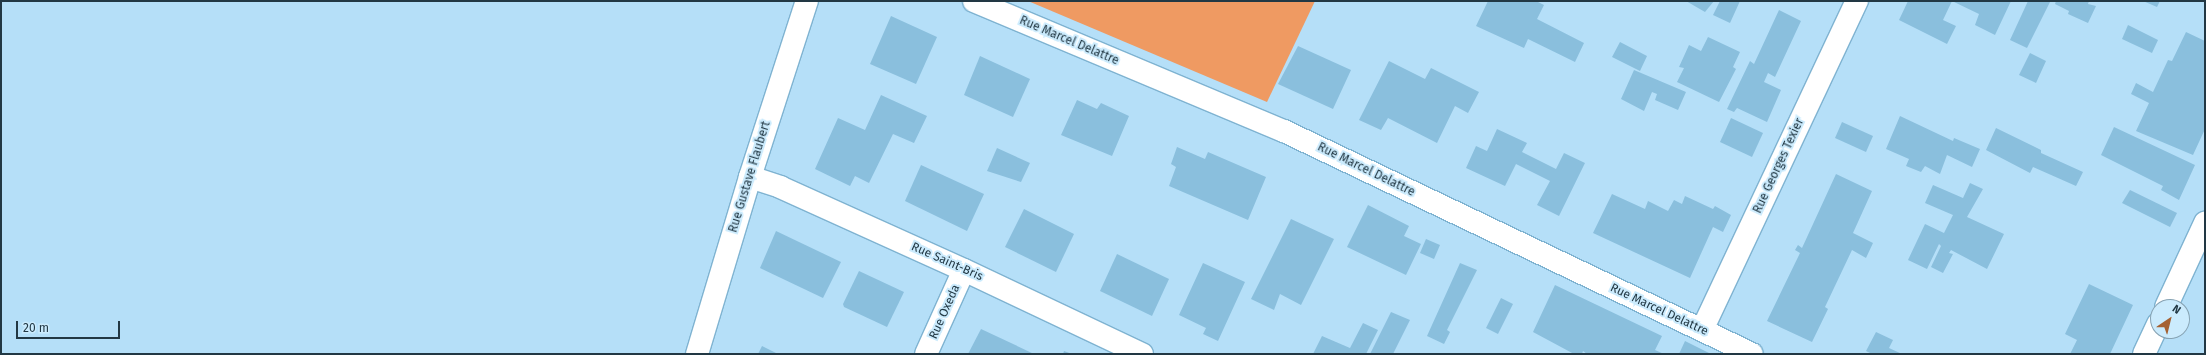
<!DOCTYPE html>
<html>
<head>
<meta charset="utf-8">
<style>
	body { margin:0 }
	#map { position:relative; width:2206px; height:355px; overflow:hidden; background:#b5dff8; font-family:"Fira Sans",sans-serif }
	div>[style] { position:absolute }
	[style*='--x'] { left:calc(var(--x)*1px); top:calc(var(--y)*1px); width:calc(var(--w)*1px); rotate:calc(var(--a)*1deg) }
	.green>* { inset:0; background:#ef9a62 }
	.building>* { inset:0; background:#8abfdd }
	.roads { filter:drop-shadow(1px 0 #7fb3d1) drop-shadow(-1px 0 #7fb3d1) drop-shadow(0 1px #7fb3d1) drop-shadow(0 -1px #7fb3d1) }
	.minor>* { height:22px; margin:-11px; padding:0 11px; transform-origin:11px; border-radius:11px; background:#fff }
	span { translate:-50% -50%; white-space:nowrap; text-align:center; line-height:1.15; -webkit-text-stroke:4px #cbebfd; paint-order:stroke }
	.street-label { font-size:12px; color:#223844 }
	.frame { position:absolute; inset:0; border:2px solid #223844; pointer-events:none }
	.north { position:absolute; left:2150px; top:299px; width:40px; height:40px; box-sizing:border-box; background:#cbebfd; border:1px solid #87a3b3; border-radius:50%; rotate:35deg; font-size:11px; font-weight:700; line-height:16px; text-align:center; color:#223844 }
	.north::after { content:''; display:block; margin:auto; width:14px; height:18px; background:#a56132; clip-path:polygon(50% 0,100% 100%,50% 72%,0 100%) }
	.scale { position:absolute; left:16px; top:321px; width:104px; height:18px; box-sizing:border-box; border:2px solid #223844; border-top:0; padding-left:5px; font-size:12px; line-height:14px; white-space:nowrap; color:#223844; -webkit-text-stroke:3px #cbebfd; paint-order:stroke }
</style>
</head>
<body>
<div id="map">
	<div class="green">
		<div style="clip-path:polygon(1028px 1px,1315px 1px,1267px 102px)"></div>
	</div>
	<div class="building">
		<div style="clip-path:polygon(1488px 1px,1536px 1px,1544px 5px,1537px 19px,1584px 43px,1575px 62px,1528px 39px,1524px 48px,1476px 26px)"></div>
		<div style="clip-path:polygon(1686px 1px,1714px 1px,1705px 12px)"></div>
		<div style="clip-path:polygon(1720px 1px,1740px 1px,1730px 23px,1713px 15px)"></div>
		<div style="clip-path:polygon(1908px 1px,2011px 1px,1995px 35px,1975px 25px,1979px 14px,1952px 1px,1943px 20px,1956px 26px,1947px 44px,1899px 20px)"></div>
		<div style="clip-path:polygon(2028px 1px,2050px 2px,2027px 48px,2010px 40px)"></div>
		<div style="clip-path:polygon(2056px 1px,2089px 1px,2088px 4px,2096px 6px,2088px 23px,2068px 14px,2069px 11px,2055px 4px)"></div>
		<div style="clip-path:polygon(2143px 1px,2160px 1px,2157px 7px)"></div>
		<div style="clip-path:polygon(1779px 10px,1801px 21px,1775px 77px,1768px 73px,1764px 82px,1781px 90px,1767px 122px,1737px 108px,1734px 112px,1727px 109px,1750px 61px,1754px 64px)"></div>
		<div style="clip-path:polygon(891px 16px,937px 37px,916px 84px,870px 64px)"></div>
		<div style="clip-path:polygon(2128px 25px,2158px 40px,2152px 53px,2122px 39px)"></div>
		<div style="clip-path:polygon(2186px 32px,2205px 41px,2205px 129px,2193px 155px,2136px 131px,2149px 103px,2131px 94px,2136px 83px,2153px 92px,2168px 60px,2172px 61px)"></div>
		<div style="clip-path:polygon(1708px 37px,1740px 52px,1733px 67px,1736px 69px,1719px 102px,1677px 82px,1684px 68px,1679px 67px,1689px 45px,1701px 51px)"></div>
		<div style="clip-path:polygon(1620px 42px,1647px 56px,1640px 71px,1612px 57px)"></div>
		<div style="clip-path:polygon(1298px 46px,1351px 70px,1333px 109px,1278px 84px)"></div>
		<div style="clip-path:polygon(2030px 53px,2046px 61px,2036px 83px,2019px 75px)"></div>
		<div style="clip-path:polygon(980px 56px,1030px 79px,1013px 117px,964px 95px)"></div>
		<div style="clip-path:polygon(1389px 61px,1425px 79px,1431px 68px,1479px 92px,1468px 113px,1455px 106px,1437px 143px,1388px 118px,1381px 130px,1359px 120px)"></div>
		<div style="clip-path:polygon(1634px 70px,1686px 92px,1678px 110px,1655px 100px,1657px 94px,1652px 92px,1644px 111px,1621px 99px)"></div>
		<div style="clip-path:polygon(881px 95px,927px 116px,914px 143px,893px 134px,869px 183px,855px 176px,850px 186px,815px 169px,838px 118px,865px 130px)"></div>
		<div style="clip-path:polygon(1077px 100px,1097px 109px,1101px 103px,1129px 116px,1112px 156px,1061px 135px)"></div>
		<div style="clip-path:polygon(1900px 116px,1953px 141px,1954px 138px,1980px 149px,1972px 167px,1947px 155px,1940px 174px,1925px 166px,1921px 172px,1906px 166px,1909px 159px,1886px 149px)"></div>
		<div style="clip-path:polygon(1731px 118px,1763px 133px,1752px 157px,1720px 142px)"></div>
		<div style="clip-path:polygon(1842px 122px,1873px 136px,1866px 152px,1835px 138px)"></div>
		<div style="clip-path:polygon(2114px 127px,2195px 165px,2179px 200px,2161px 190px,2163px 186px,2101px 155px)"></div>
		<div style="clip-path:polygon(1996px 128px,2041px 150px,2041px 153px,2083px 172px,2076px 186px,2033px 167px,2030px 173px,1986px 150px)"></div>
		<div style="clip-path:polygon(1497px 129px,1527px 143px,1522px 152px,1556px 169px,1564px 153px,1585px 163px,1559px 216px,1537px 205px,1550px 181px,1516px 164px,1505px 186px,1466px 168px,1476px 146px,1487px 151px)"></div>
		<div style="clip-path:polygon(1177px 147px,1205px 159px,1208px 152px,1266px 177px,1248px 220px,1169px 186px,1176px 167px,1171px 164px)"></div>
		<div style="clip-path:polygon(997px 148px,1030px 163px,1021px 182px,987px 171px)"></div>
		<div style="clip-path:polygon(921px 165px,984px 194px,967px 231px,905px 201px)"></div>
		<div style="clip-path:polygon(1836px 174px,1872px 191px,1853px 233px,1873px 243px,1866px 258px,1852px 250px,1825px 307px,1828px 309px,1812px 342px,1767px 321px,1800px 253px,1795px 250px,1798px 245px,1802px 248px)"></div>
		<div style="clip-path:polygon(1970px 183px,1983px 189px,1967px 217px,2004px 234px,1987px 269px,1951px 250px,1949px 253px,1953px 254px,1943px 273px,1931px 267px,1941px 246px,1939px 244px,1927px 269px,1908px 260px,1925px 224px,1944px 233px,1953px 215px,1925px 203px,1933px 185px,1963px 198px)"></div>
		<div style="clip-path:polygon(2130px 190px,2177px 213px,2170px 227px,2122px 203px)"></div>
		<div style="clip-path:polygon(1612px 194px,1645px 209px,1648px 201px,1668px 211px,1674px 200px,1682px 204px,1685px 196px,1713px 209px,1715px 206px,1731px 215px,1723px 232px,1713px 227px,1690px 278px,1593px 233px)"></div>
		<div style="clip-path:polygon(1368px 205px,1409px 226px,1404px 236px,1421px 244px,1406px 275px,1347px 247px)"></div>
		<div style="clip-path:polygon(1024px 209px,1074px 234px,1056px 272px,1005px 247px)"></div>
		<div style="clip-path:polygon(1291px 219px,1334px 239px,1301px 305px,1280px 294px,1274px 310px,1251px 299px)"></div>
		<div style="clip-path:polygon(776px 231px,841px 262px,823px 298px,760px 268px)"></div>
		<div style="clip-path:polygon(1426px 239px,1440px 245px,1434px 259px,1420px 253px)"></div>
		<div style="clip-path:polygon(1117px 254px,1169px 279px,1152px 316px,1100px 291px)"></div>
		<div style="clip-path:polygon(1203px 263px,1245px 282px,1218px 341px,1203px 334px,1206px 328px,1179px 315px)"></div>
		<div style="clip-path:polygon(1460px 263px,1477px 270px,1447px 330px,1450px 332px,1444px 344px,1427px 336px)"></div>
		<div style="clip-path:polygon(859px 271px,904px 292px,887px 327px,844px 307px,843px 304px)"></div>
		<div style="clip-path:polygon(2089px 284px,2133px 305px,2110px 354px,2070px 354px,2077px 340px,2065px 334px)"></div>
		<div style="clip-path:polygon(1555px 285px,1662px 336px,1655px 350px,1664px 354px,1587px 354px,1583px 351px,1582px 354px,1574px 354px,1533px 332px)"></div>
		<div style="clip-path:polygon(1501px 298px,1513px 304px,1498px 334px,1486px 328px)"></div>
		<div style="clip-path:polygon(1391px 312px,1410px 320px,1393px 354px,1370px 354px)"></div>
		<div style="clip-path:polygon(1363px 323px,1378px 330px,1366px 354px,1313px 354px,1322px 336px,1350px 348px)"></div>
		<div style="clip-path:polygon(981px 329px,1011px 343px,1034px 354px,968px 354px)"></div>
		<div style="clip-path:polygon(1876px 332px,1893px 340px,1889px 348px,1902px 354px,1872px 354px,1866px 351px)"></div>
		<div style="clip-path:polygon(1685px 341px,1711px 354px,1679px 354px)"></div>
		<div style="clip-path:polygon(762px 346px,778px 354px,758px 354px)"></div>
		<div style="clip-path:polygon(1064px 351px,1072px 354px,1063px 354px)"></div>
	</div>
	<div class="roads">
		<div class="minor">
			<div style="--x:974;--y:1;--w:336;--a:22.8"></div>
			<div style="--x:1284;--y:131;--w:518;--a:25.48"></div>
			<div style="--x:750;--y:177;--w:32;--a:18"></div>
			<div style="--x:780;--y:187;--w:202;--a:24.3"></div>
			<div style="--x:964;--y:270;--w:197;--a:25.3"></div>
			<div style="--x:2166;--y:307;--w:93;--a:-65.1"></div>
			<div style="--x:1702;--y:330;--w:364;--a:-64.8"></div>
			<div style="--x:697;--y:354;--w:185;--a:-73.3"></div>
			<div style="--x:750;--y:177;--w:185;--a:-72.1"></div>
			<div style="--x:926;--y:354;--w:92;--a:-65.7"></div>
			<div style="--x:2144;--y:354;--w:33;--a:-65"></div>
		</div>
	</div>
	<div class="street-label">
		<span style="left:1069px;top:41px;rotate:23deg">Rue Marcel Delattre</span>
		<span style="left:1779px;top:166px;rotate:-65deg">Rue Georges Texier</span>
		<span style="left:1366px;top:170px;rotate:26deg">Rue Marcel Delattre</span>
		<span style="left:750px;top:177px;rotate:-73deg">Rue Gustave Flaubert</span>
		<span style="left:947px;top:262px;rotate:24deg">Rue Saint-Bris</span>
		<span style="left:1659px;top:310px;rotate:25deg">Rue Marcel Delattre</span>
		<span style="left:945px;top:312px;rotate:-66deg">Rue Oxeda</span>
	</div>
	<div class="frame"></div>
	<div class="north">N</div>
	<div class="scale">20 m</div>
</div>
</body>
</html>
